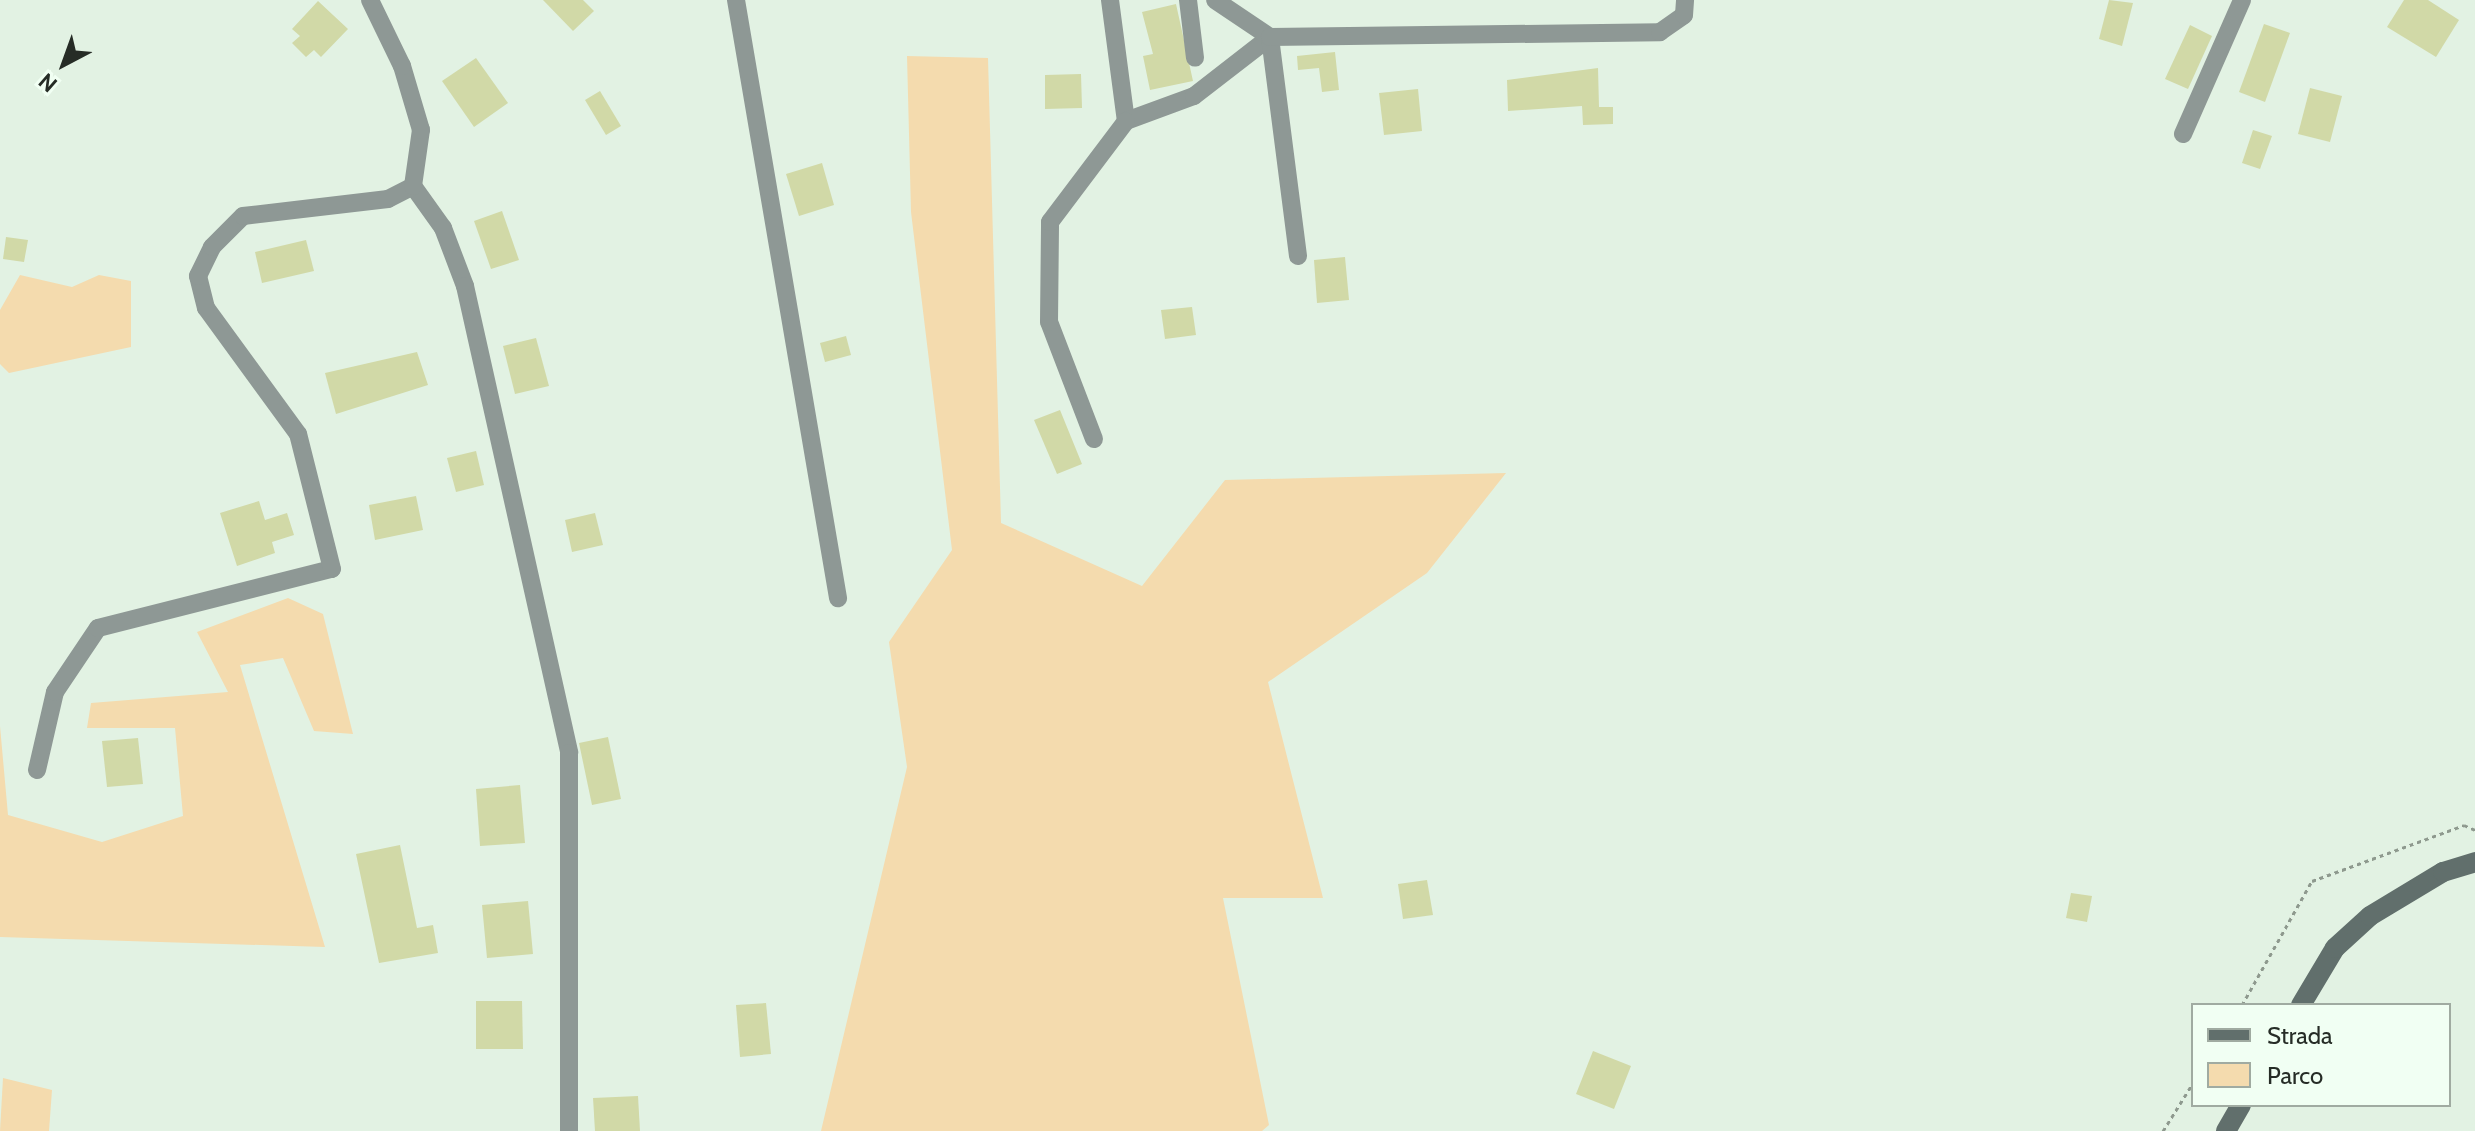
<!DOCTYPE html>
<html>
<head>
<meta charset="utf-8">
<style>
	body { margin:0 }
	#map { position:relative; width:2475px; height:1131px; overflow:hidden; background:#e2f2e3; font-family:Cabin,sans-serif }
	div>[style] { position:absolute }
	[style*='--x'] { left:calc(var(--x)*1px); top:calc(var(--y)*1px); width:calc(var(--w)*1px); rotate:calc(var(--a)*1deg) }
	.green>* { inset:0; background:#f4dbae }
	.building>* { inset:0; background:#d1d9a7 }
	.path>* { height:3px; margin-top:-1.5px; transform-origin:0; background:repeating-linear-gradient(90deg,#8e998e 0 4px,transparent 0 8px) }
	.street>* { height:18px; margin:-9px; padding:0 9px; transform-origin:9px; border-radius:9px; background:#8e9895 }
	.secondary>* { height:20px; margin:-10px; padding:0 10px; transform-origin:10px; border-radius:10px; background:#616f6c }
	span { translate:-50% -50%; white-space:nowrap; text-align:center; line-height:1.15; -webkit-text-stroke:6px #f1fff3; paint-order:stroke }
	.legend { position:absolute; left:2191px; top:1003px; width:260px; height:104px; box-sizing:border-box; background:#f1fff3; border:2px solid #a0aba1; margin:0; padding:10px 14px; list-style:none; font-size:24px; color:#262c26 }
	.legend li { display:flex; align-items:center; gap:16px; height:40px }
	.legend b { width:40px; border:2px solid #a0aba1 }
	.north { position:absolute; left:24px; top:24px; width:80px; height:80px; -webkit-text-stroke:6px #f1fff3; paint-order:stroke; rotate:221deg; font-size:22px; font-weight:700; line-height:32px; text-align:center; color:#262c26 }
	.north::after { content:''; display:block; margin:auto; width:28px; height:36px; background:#262c26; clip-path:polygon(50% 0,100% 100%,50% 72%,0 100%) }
</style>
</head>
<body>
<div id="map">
	<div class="green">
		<div style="clip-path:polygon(907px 56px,988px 58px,1001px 523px,1142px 586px,1225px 480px,1506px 473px,1427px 573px,1268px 682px,1323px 898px,1223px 898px,1269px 1125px,1262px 1131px,821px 1131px,907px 767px,889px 642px,952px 550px,911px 212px)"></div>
		<div style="clip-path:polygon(20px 275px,72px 287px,99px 275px,131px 281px,131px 347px,9px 373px,0 364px,0 310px)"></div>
		<div style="clip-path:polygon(288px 598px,323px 614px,353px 734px,314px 731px,283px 658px,240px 665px,325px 947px,0 937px,0 726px,8px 815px,102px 842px,183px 816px,175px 728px,87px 728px,91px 703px,228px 692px,197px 632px)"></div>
		<div style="clip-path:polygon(3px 1078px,52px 1090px,49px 1131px,0 1131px)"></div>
	</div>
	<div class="building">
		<div style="clip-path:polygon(543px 0,583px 0,594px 11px,573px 31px)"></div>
		<div style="clip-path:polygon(2109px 0,2133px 3px,2122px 46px,2099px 39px)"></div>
		<div style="clip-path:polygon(2404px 0,2428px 0,2459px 20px,2436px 57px,2387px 27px)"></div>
		<div style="clip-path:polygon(318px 1px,348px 29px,321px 57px,314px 50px,306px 57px,292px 43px,300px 36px,292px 29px)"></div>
		<div style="clip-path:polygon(1176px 4px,1193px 81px,1150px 90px,1143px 56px,1153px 54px,1142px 12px)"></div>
		<div style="clip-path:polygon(2264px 24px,2290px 33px,2265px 102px,2239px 92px)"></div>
		<div style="clip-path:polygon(2190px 25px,2212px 36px,2188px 89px,2165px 79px)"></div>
		<div style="clip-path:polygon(1335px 52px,1339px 90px,1322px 92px,1319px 68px,1298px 70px,1297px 56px)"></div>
		<div style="clip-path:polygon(476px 58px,508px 103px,474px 127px,442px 81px)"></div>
		<div style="clip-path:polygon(1598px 68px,1599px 107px,1613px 107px,1613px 124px,1583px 125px,1582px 106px,1508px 111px,1507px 80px)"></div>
		<div style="clip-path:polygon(1081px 74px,1082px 108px,1045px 109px,1045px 75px)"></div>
		<div style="clip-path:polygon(2310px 88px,2342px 96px,2330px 142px,2298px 134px)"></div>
		<div style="clip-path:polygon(1418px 89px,1422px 131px,1384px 135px,1379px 93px)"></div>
		<div style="clip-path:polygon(600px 91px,621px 126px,606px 135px,585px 100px)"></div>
		<div style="clip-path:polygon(2253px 130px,2272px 136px,2260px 169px,2242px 163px)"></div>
		<div style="clip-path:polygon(822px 163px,834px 205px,799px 216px,786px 174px)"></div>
		<div style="clip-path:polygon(502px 211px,519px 260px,491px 269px,474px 221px)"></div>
		<div style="clip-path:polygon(6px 237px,28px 240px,24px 262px,3px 259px)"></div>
		<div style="clip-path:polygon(306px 240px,314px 271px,262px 283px,255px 252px)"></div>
		<div style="clip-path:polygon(1345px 257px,1349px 300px,1317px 303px,1314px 260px)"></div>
		<div style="clip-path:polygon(1192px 307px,1196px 335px,1165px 339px,1161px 310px)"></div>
		<div style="clip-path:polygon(846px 336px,851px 355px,825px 362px,820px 343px)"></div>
		<div style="clip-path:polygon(536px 338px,549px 386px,515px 394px,503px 346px)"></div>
		<div style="clip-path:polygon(417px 352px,428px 385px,336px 414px,325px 373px)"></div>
		<div style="clip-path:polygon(1060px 410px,1082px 464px,1057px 474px,1034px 420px)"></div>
		<div style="clip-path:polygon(476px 451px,484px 485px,456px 492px,447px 458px)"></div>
		<div style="clip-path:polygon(416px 496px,423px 530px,375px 540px,369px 505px)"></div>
		<div style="clip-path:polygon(259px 501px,265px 520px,287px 513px,294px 535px,272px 542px,275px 553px,237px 566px,220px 513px)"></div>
		<div style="clip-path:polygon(595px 513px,603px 545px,572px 552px,565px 520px)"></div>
		<div style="clip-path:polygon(608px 737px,621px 799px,592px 805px,579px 743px)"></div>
		<div style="clip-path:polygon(138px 738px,143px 784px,107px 787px,102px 741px)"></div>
		<div style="clip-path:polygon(520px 785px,525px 843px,480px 846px,476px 789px)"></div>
		<div style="clip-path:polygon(400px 845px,417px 928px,433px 925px,438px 953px,379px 963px,356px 854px)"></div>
		<div style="clip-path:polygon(1427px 880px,1433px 915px,1403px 919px,1398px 884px)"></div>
		<div style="clip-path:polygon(2071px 893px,2092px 896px,2087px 922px,2066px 918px)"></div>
		<div style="clip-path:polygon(528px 901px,533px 954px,487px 958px,482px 905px)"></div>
		<div style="clip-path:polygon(476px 1001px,522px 1001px,523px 1049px,476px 1049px)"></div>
		<div style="clip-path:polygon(766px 1003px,771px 1054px,740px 1057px,736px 1005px)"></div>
		<div style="clip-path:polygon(1593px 1051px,1631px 1066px,1614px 1109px,1576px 1094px)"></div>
		<div style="clip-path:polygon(638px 1096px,640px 1131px,595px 1131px,593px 1098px)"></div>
	</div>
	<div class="path">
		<div style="--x:2242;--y:1005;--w:142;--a:-60.6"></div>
		<div style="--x:2312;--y:881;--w:162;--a:-20.2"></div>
		<div style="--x:2464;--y:825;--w:12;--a:24"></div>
		<div style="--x:2163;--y:1131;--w:57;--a:-58"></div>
	</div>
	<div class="street">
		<div style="--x:736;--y:0;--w:607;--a:80.32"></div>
		<div style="--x:1110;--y:0;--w:122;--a:82.5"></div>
		<div style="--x:1126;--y:121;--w:72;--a:-20.2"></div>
		<div style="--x:1194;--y:96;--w:96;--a:-37.8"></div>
		<div style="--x:1270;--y:37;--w:66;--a:-146.1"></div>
		<div style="--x:1188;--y:0;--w:58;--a:83.1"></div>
		<div style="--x:2183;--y:134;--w:146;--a:-66.2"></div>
		<div style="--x:413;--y:186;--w:52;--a:54.5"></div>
		<div style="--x:443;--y:228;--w:62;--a:69.2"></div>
		<div style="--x:465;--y:286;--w:478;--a:77.4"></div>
		<div style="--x:569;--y:753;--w:378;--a:90"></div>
		<div style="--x:1298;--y:256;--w:221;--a:-97.3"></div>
		<div style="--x:1270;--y:37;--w:390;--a:-0.7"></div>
		<div style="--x:1660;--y:32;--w:29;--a:-35"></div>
		<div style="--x:1684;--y:15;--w:15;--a:-86"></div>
		<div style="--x:1094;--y:439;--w:125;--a:-111"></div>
		<div style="--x:1049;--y:322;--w:100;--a:-89.4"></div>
		<div style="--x:1050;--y:222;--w:126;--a:-53"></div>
		<div style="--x:37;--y:770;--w:80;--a:-77"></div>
		<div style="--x:55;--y:692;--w:77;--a:-56.1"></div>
		<div style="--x:98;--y:628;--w:241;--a:-14.2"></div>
		<div style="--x:332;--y:569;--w:139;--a:-104.1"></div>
		<div style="--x:298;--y:434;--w:156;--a:-126.1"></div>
		<div style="--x:206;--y:308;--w:33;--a:-104"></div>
		<div style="--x:198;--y:276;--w:32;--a:-64"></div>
		<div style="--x:212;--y:247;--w:44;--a:-45"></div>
		<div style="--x:243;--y:216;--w:146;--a:-6.7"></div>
		<div style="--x:388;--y:199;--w:28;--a:-27"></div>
		<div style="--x:413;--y:186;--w:57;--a:-81.9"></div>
		<div style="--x:421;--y:130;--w:67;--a:-106.5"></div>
		<div style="--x:402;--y:66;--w:73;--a:-115.9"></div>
	</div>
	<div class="secondary">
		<div style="--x:2301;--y:1005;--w:66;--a:-59.2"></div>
		<div style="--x:2335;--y:948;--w:47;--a:-42.4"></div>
		<div style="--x:2370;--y:916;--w:85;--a:-31.1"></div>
		<div style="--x:2443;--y:872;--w:34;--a:-17"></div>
		<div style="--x:2226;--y:1131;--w:30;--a:-60"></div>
	</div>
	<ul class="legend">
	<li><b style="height:10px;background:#616f6c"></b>Strada</li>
	<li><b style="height:22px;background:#f4dbae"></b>Parco</li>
	</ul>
	<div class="north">N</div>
</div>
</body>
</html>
